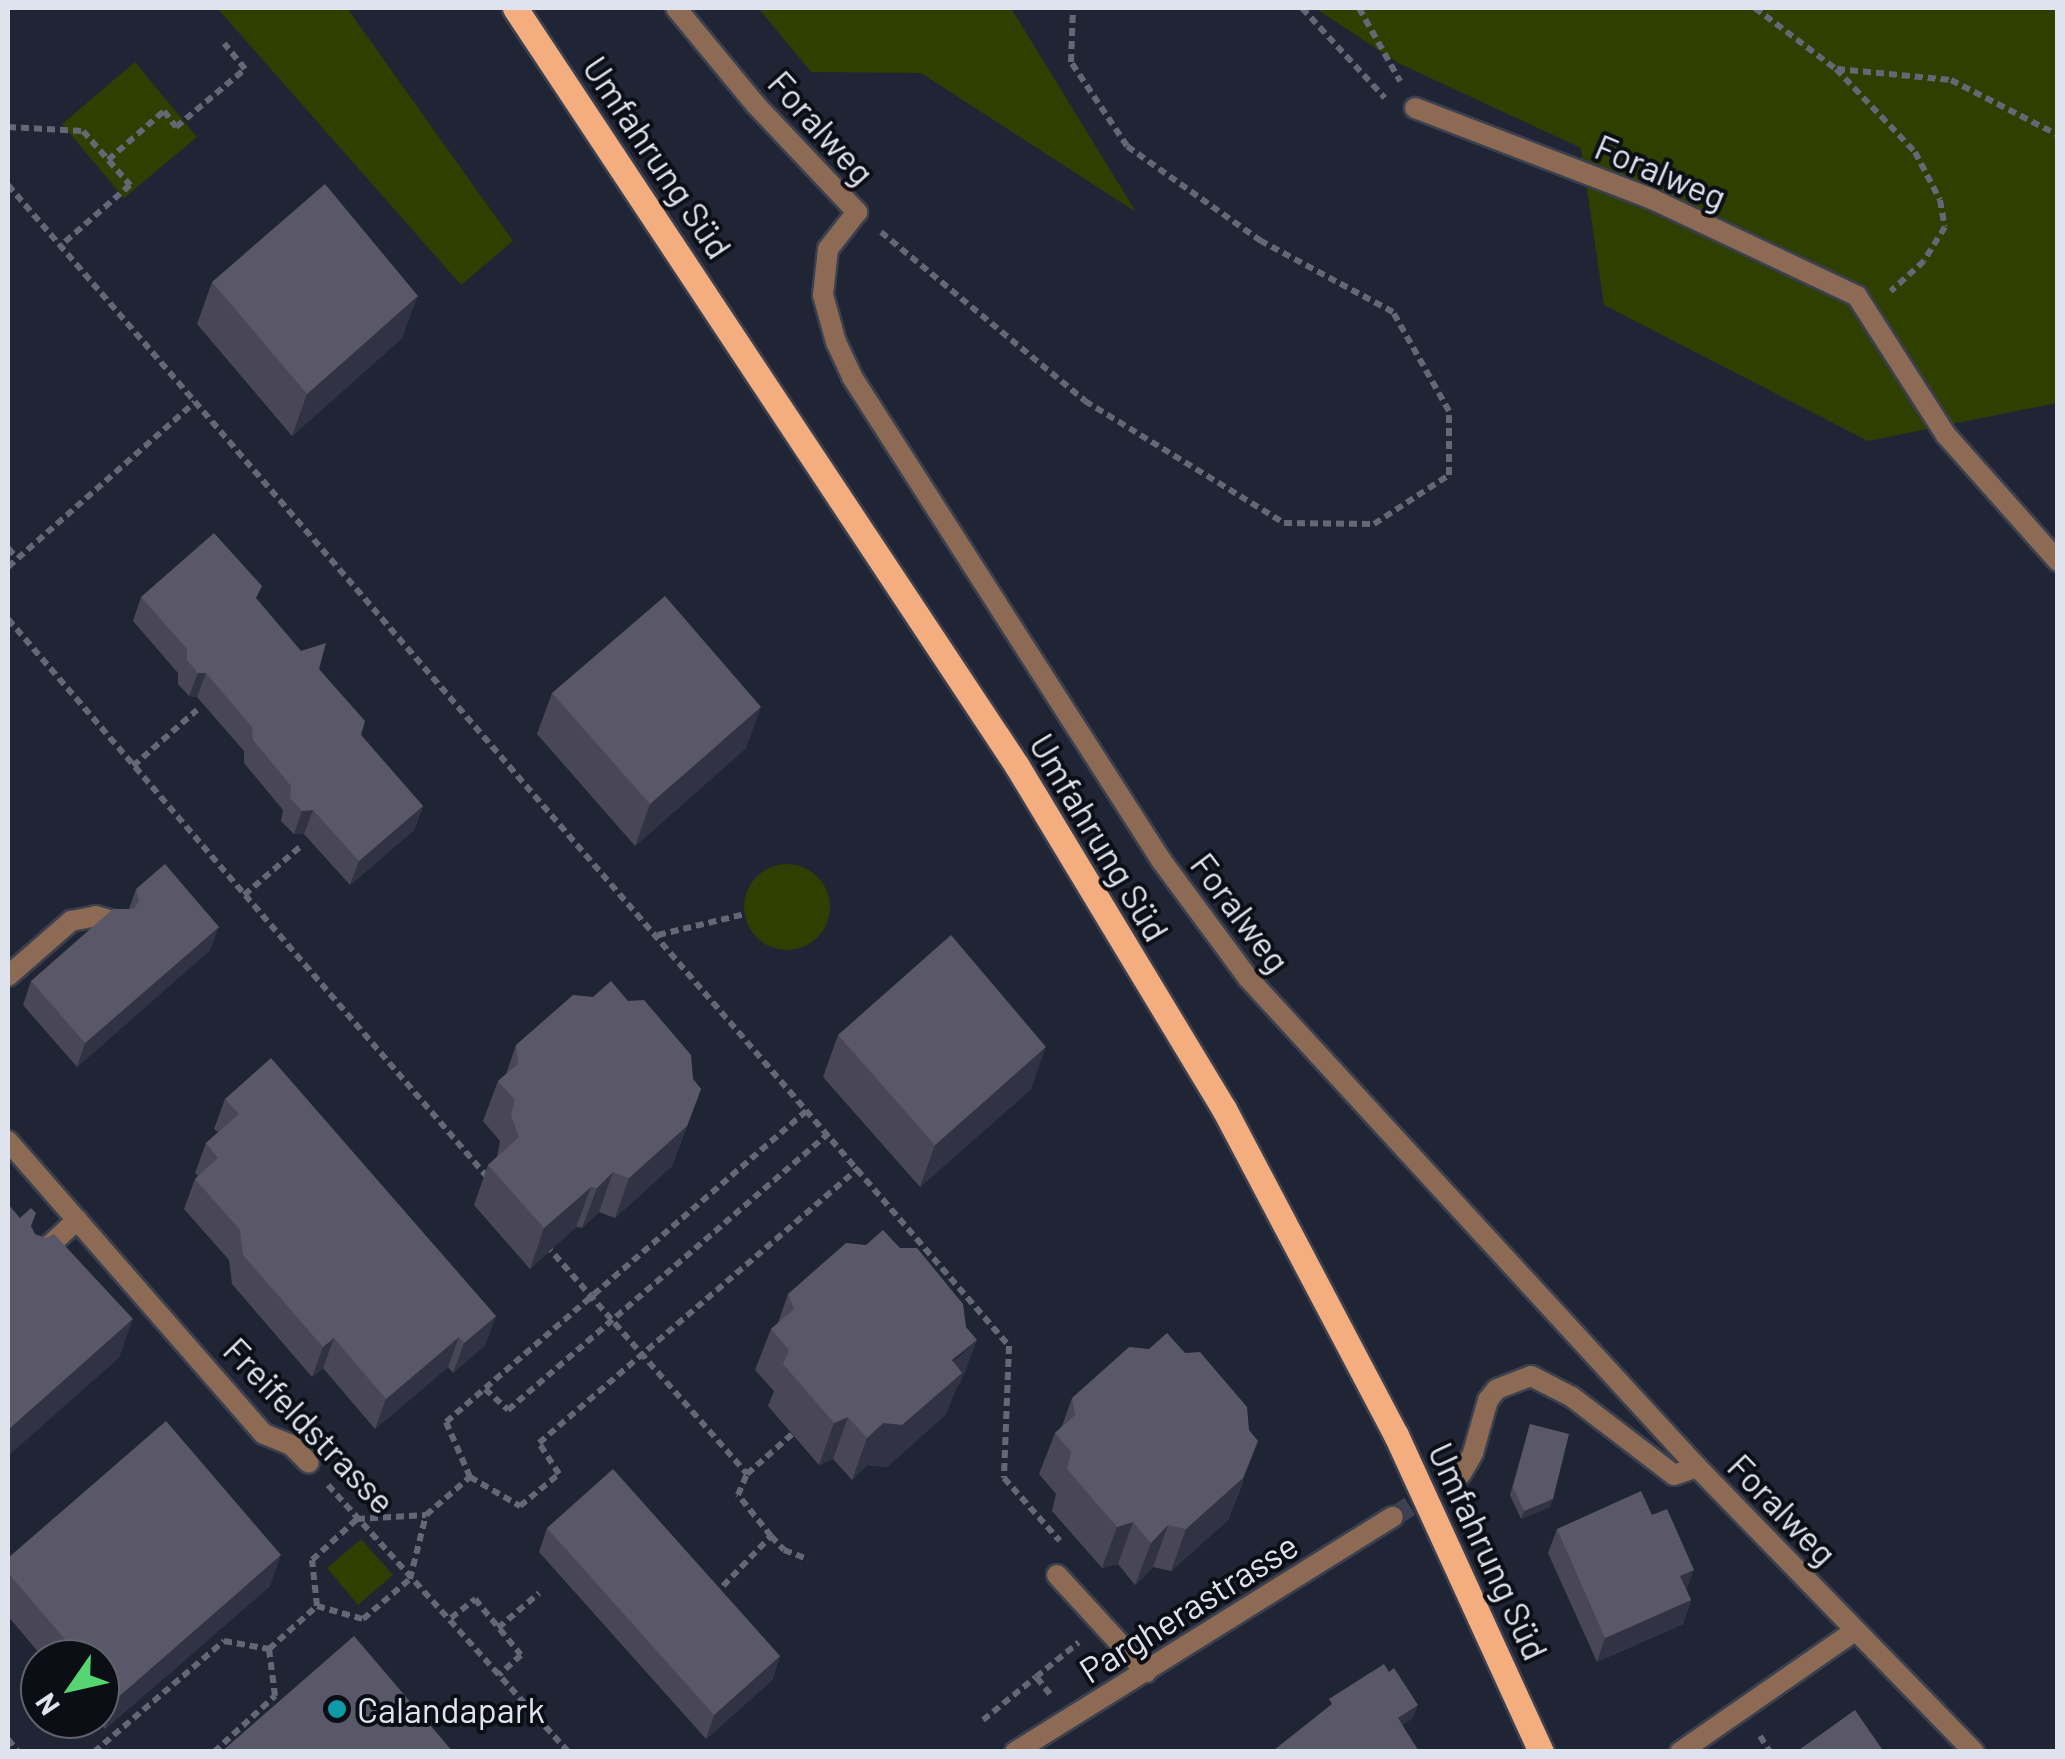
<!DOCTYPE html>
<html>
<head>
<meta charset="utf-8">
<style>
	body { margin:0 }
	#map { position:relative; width:2065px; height:1759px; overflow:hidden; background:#202535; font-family:Barlow,sans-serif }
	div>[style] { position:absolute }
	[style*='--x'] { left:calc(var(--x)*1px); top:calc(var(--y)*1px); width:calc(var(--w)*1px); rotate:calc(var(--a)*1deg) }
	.green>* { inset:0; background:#2e3f00 }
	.round { border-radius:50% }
	.minor-tunnel>* { height:20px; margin-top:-10px; transform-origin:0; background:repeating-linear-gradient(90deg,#3d4251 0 20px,transparent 0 30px) }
	.path>* { height:6px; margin-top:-3px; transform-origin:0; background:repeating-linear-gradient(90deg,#636776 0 8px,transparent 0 13px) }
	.roads { filter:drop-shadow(2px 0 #3b404f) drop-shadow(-2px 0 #3b404f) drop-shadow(0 2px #3b404f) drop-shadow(0 -2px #3b404f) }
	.service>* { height:20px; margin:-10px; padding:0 10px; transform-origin:10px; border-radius:10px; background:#8c6a53 }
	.minor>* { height:20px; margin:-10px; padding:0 10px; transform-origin:10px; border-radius:10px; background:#8c6a53 }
	.primary>* { height:25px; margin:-12.5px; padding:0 12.5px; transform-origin:12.5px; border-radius:12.5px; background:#f4ad7e }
	.wall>* { inset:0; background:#484657 }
	.shaded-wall>* { inset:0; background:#313243 }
	.building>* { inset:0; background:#595768 }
	.dots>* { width:28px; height:28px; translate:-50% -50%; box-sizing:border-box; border:5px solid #0c0e15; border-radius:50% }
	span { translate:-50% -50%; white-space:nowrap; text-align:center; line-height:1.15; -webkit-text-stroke:8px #0c0e15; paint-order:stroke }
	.street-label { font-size:35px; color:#dfe3ee }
	.poi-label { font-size:35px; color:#dfe3ee }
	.left { translate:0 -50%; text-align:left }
	.frame { position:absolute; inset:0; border:10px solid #dfe3ee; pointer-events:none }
	.north { position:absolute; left:20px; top:1639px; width:100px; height:100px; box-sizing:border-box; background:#0c0e15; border:2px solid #60636c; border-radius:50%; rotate:236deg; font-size:28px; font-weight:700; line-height:40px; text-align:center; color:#dfe3ee }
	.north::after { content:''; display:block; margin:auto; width:35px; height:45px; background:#55d672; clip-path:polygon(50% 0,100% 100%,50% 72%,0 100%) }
</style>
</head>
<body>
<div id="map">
	<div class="green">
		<div style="clip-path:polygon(217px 8px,347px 8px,513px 241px,461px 285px)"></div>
		<div style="clip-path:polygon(758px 8px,1011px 8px,1136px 212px,921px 73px,811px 72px)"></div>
		<div style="clip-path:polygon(1315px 8px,2057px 8px,2057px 403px,1868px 441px,1604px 305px,1581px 148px,1398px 63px)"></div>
		<div style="clip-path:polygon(135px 62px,197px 137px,124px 198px,62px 124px)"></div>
		<div class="round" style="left:744px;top:864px;width:86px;height:86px"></div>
		<div style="clip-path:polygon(361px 1539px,393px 1575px,358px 1605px,327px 1568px)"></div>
	</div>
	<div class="minor-tunnel">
		<div style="--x:1393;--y:1517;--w:80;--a:-32.3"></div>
	</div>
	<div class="path">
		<div style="--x:1302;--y:8;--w:122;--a:47.3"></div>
		<div style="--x:1359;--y:8;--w:84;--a:60.7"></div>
		<div style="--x:1755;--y:8;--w:101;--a:37"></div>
		<div style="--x:1836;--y:69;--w:115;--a:46.4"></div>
		<div style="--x:1915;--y:152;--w:54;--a:62.5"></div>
		<div style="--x:1940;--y:200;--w:27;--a:80"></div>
		<div style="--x:1945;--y:227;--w:40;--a:122"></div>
		<div style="--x:1924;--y:261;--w:45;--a:137.7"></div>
		<div style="--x:1837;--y:69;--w:115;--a:5.5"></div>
		<div style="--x:1951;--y:80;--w:120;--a:27.2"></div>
		<div style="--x:8;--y:127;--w:75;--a:3.1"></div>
		<div style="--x:83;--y:131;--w:72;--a:49"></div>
		<div style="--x:130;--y:185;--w:93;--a:138.9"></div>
		<div style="--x:108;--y:160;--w:74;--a:-41.2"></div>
		<div style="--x:164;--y:111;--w:20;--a:53"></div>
		<div style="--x:176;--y:127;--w:90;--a:-40"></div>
		<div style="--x:245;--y:69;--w:33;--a:-129"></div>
		<div style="--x:8;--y:185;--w:1533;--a:49.23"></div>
		<div style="--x:1009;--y:1346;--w:132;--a:92.2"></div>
		<div style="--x:1004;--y:1478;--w:84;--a:48.4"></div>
		<div style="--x:881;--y:232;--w:265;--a:39.6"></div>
		<div style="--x:1085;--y:401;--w:233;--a:31.5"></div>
		<div style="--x:1284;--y:523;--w:90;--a:0.6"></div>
		<div style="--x:1374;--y:524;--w:90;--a:-33.2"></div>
		<div style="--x:1449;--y:475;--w:64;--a:-90"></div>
		<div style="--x:1449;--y:411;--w:114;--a:-119.5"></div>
		<div style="--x:1393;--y:312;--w:150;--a:-151.7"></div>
		<div style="--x:1261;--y:241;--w:164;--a:-144.7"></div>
		<div style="--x:1127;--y:146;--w:101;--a:-123.7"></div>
		<div style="--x:1071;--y:62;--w:54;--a:-87.9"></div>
		<div style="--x:8;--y:548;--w:13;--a:48"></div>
		<div style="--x:8;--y:567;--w:249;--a:-41.4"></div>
		<div style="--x:8;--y:619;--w:738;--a:49.34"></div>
		<div style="--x:133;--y:766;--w:85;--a:-41.2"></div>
		<div style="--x:244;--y:895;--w:74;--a:-40.6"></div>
		<div style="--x:658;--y:935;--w:89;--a:-13.6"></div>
		<div style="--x:546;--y:1245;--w:305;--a:48.7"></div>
		<div style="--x:747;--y:1474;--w:60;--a:-41.6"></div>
		<div style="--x:485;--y:1389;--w:31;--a:42"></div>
		<div style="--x:508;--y:1410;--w:424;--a:-40.8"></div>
		<div style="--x:470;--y:1477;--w:60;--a:-113.6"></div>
		<div style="--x:446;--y:1422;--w:479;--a:-40.8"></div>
		<div style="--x:328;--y:1485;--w:359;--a:48"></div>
		<div style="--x:771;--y:1536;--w:19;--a:47"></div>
		<div style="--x:784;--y:1550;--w:26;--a:21"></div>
		<div style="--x:723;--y:1586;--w:69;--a:-46.2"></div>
		<div style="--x:771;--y:1536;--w:53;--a:-128.8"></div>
		<div style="--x:738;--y:1495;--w:23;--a:-67"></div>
		<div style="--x:317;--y:1606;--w:46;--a:-96.2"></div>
		<div style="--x:312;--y:1560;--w:61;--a:-42.3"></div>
		<div style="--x:357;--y:1519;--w:69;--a:-3.3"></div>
		<div style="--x:451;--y:1618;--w:31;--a:-38"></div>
		<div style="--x:475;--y:1599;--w:72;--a:50.6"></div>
		<div style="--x:521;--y:1655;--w:30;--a:138"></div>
		<div style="--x:498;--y:1628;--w:54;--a:-40.5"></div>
		<div style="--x:1050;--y:1694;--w:22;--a:-129"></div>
		<div style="--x:1036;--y:1677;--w:55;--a:-39.1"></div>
		<div style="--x:983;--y:1720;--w:68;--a:-39.1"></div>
		<div style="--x:1760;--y:1736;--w:19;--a:58"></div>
		<div style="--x:8;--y:1739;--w:16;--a:52"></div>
		<div style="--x:94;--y:1752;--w:171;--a:-40.5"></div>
		<div style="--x:224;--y:1641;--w:46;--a:10.1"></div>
		<div style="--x:214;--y:1752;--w:83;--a:-42.6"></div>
		<div style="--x:275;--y:1696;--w:47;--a:-97.3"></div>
		<div style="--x:269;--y:1649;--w:64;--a:-41.9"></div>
		<div style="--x:317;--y:1606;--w:48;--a:15.8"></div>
		<div style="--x:363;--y:1619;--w:62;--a:-40.4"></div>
		<div style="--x:410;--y:1579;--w:66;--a:-76"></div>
		<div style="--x:426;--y:1515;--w:58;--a:-40.8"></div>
		<div style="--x:470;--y:1477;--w:58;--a:30.1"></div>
		<div style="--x:520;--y:1506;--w:50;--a:-39.4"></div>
		<div style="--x:559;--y:1474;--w:37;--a:-123"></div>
		<div style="--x:539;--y:1443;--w:422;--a:-40.7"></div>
	</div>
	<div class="roads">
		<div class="service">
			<div style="--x:8;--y:976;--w:84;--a:-41.1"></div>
			<div style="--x:71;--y:921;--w:25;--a:-11"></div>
			<div style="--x:96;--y:916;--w:22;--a:16"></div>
			<div style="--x:39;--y:1255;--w:52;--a:-42.6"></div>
			<div style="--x:1057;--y:1575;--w:132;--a:47.5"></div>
			<div style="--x:1015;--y:1752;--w:445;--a:-31.9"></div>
			<div style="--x:1680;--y:1752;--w:213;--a:-34.7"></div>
		</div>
		<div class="minor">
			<div style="--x:676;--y:8;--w:124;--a:50.5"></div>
			<div style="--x:755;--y:104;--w:149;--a:46.6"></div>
			<div style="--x:857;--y:212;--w:47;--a:128.1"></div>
			<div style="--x:828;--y:249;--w:46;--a:96.2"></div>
			<div style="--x:823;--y:295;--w:49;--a:74.5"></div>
			<div style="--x:836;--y:342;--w:38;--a:65"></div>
			<div style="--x:852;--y:377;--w:573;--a:57.39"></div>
			<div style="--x:1161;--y:860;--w:147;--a:53.6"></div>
			<div style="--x:1248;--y:978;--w:664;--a:47.44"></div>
			<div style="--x:1697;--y:1467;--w:397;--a:45.8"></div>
			<div style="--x:1415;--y:108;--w:254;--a:21"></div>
			<div style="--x:1652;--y:199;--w:227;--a:25.3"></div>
			<div style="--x:1857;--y:296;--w:165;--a:57.4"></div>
			<div style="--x:1946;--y:435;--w:169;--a:48.4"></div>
			<div style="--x:8;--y:1141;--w:389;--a:48.9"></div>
			<div style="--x:264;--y:1434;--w:29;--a:22"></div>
			<div style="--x:291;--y:1445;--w:25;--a:45"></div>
			<div style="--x:1461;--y:1474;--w:24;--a:-60"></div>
			<div style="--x:1473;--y:1453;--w:55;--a:-74.2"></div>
			<div style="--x:1488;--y:1400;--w:14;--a:-51"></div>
			<div style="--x:1497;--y:1389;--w:36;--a:-21"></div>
			<div style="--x:1531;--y:1376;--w:46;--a:27.1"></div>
			<div style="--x:1572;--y:1397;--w:128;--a:37.4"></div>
			<div style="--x:1674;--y:1475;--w:24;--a:-19"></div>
		</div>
		<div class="primary">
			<div style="--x:515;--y:8;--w:909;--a:56.48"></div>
			<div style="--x:1017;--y:766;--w:401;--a:58.9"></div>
			<div style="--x:1224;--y:1109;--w:369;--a:62.2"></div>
			<div style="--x:1396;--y:1435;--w:349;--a:65.4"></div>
		</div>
	</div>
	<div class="wall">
		<div style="clip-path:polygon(212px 282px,402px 338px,292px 436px,197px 324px)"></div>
		<div style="clip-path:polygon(141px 597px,257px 600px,301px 651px,319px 669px,361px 735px,423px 806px,414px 830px,350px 885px,304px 834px,294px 834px,281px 821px,283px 810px,244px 763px,244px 751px,197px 697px,189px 696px,178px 684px,178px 673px,133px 621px)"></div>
		<div style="clip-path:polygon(552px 693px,746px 748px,635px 846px,537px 734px)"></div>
		<div style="clip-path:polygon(136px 889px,210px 950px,77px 1067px,23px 1005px,31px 981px,129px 909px)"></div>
		<div style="clip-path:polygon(838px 1035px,1031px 1089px,920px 1187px,823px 1077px)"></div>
		<div style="clip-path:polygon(516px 1045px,693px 1079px,701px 1089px,672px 1166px,615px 1218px,599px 1212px,582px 1228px,576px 1227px,530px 1269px,474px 1205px,488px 1165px,497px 1157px,500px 1141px,483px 1121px,498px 1081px,506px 1074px)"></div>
		<div style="clip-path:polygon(225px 1099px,496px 1316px,485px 1345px,453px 1373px,448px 1367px,375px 1429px,323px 1368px,312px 1377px,232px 1284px,229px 1260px,184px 1209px,195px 1179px,198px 1176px,195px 1173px,206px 1143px,218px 1132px,214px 1129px)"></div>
		<div style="clip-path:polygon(900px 1248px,961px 1382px,957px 1386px,946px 1414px,887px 1467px,867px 1465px,852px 1480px,833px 1459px,819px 1465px,768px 1406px,774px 1391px,755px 1370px,771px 1329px,778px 1323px,788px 1294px)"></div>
		<div style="clip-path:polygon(1072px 1398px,1243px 1482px,1228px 1520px,1171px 1571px,1153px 1567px,1135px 1585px,1118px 1564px,1102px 1568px,1052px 1511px,1056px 1494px,1039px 1474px,1055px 1433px,1062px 1426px)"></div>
		<div style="clip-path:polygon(1530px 1424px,1550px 1507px,1521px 1519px,1510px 1495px)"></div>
		<div style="clip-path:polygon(1652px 1515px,1691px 1600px,1683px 1624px,1597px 1662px,1548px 1553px,1557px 1529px)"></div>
		<div style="clip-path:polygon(547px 1528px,780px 1656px,772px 1680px,706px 1739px,539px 1552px)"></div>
		<div style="clip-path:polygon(8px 1558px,270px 1586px,105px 1729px,96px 1719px,100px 1719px,100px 1659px,44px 1659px,8px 1616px)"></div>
	</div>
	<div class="shaded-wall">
		<div style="clip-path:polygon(418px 296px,402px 338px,292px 436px,307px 394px)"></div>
		<div style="clip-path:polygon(198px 673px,206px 673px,197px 697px,189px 696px)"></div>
		<div style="clip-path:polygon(761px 707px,746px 748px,635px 846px,650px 804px)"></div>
		<div style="clip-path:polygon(423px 806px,414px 830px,350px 885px,359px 861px)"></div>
		<div style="clip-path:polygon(313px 810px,304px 834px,294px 834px,302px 811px)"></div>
		<div style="clip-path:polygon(219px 927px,210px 950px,77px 1067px,85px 1043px)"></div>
		<div style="clip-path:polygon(1046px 1047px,1031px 1089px,920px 1187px,935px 1145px)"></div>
		<div style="clip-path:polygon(701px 1089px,672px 1166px,615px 1218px,629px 1178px)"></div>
		<div style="clip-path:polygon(613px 1172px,599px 1212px,582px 1228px,597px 1188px)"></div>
		<div style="clip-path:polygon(591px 1187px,576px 1227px,530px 1269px,544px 1228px)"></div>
		<div style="clip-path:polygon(496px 1316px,485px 1345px,453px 1373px,464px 1343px)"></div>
		<div style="clip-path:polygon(133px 1319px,119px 1358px,8px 1456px,8px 1430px)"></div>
		<div style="clip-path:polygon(459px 1337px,448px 1367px,375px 1429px,386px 1399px)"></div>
		<div style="clip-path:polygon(334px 1338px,323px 1368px,312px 1377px,323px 1347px)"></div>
		<div style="clip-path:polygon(977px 1340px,961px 1382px,957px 1386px,946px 1414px,887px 1467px,867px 1465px,852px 1480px,867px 1438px)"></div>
		<div style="clip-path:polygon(848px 1417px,833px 1459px,819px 1465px,834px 1423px)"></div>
		<div style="clip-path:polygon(1258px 1441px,1228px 1520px,1171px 1571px,1186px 1529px)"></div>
		<div style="clip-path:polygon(1553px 1499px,1550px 1507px,1521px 1519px,1524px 1511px)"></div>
		<div style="clip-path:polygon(1133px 1522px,1118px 1564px,1102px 1568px,1117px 1527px)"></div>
		<div style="clip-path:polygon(1168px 1525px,1153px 1567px,1135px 1585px,1151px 1543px)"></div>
		<div style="clip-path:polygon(281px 1555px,270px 1586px,105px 1729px,116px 1699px)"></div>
		<div style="clip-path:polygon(1694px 1570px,1685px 1593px,1680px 1576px)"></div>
		<div style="clip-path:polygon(1691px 1600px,1683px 1624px,1597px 1662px,1605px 1638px)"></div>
		<div style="clip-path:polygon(780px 1656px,772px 1680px,706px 1739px,714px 1715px)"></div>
		<div style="clip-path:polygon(1418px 1705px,1413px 1718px,1394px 1731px,1398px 1718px)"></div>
	</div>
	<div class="building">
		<div style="clip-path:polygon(325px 184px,418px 296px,307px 394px,212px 282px)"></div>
		<div style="clip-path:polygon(214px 533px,262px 586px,256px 598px,301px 651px,326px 643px,319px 669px,365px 721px,361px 735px,423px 806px,359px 861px,313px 810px,302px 811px,290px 798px,291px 786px,253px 740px,252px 727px,206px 673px,198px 673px,187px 660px,187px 649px,141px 597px)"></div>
		<div style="clip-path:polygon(665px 596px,761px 707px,650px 804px,552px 693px)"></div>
		<div style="clip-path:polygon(165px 864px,219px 927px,85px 1043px,31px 981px,113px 909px,134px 909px,139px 901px,136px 889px)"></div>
		<div style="clip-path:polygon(951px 935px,1046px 1047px,935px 1145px,838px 1035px)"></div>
		<div style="clip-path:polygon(611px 981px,628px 1001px,644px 1000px,691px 1055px,693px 1079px,701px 1089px,687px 1126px,629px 1178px,613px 1172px,597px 1188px,591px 1187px,544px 1228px,488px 1165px,519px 1137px,511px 1115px,515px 1100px,498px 1081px,518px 1064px,516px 1045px,573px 995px,593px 997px)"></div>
		<div style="clip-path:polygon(271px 1058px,496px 1316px,464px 1343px,459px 1337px,386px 1399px,334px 1338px,323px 1347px,243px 1255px,240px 1230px,195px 1179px,218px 1158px,206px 1143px,239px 1114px,225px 1099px)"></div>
		<div style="clip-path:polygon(8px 1204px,20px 1218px,31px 1208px,36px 1213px,31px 1226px,35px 1234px,46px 1238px,54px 1234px,133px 1319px,8px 1430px)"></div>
		<div style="clip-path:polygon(883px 1230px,900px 1248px,917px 1248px,963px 1304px,966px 1327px,977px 1340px,952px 1360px,962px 1373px,902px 1425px,883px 1423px,867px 1438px,848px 1417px,834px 1423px,783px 1364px,789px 1350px,771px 1329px,794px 1309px,788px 1294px,846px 1243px,866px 1245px)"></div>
		<div style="clip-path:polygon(1167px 1333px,1185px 1353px,1200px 1352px,1247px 1407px,1249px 1430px,1258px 1441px,1243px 1478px,1186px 1529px,1168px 1525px,1151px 1543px,1133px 1522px,1117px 1527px,1067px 1469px,1071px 1452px,1055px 1433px,1075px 1415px,1072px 1398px,1129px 1347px,1149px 1349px)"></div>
		<div style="clip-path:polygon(166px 1421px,281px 1555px,116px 1699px,100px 1680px,100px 1659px,82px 1659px,8px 1573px,8px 1558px)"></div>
		<div style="clip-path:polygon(1530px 1424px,1569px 1434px,1553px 1499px,1524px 1511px,1513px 1487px)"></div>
		<div style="clip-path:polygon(613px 1469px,780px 1656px,714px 1715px,547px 1528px)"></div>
		<div style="clip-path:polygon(1641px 1491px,1652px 1515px,1667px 1509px,1694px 1570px,1680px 1576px,1691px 1600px,1605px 1638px,1557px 1529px)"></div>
		<div style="clip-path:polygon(354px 1636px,453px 1752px,221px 1752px)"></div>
		<div style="clip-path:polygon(1384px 1664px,1389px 1672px,1394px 1668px,1418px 1705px,1398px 1718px,1418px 1750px,1415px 1752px,1274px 1750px,1332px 1704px,1329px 1699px)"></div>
		<div style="clip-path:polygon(1855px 1710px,1884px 1752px,1796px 1752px)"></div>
	</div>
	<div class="dots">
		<div style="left:337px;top:1709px;background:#0f9aa8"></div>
	</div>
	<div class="street-label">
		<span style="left:822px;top:127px;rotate:48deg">Foralweg</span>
		<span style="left:658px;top:157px;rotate:56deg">Umfahrung Süd</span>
		<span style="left:1661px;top:171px;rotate:23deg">Foralweg</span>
		<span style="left:1100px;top:837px;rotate:59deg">Umfahrung Süd</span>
		<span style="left:1241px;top:912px;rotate:53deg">Foralweg</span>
		<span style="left:310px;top:1425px;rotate:46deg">Freifeldstrasse</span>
		<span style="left:1783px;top:1509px;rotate:46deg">Foralweg</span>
		<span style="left:1489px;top:1551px;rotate:65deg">Umfahrung Süd</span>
		<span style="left:1188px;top:1607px;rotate:-32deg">Pargherastrasse</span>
	</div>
	<div class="poi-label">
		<span class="left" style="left:357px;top:1709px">Calandapark</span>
	</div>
	<div class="frame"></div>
	<div class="north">N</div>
</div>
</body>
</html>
